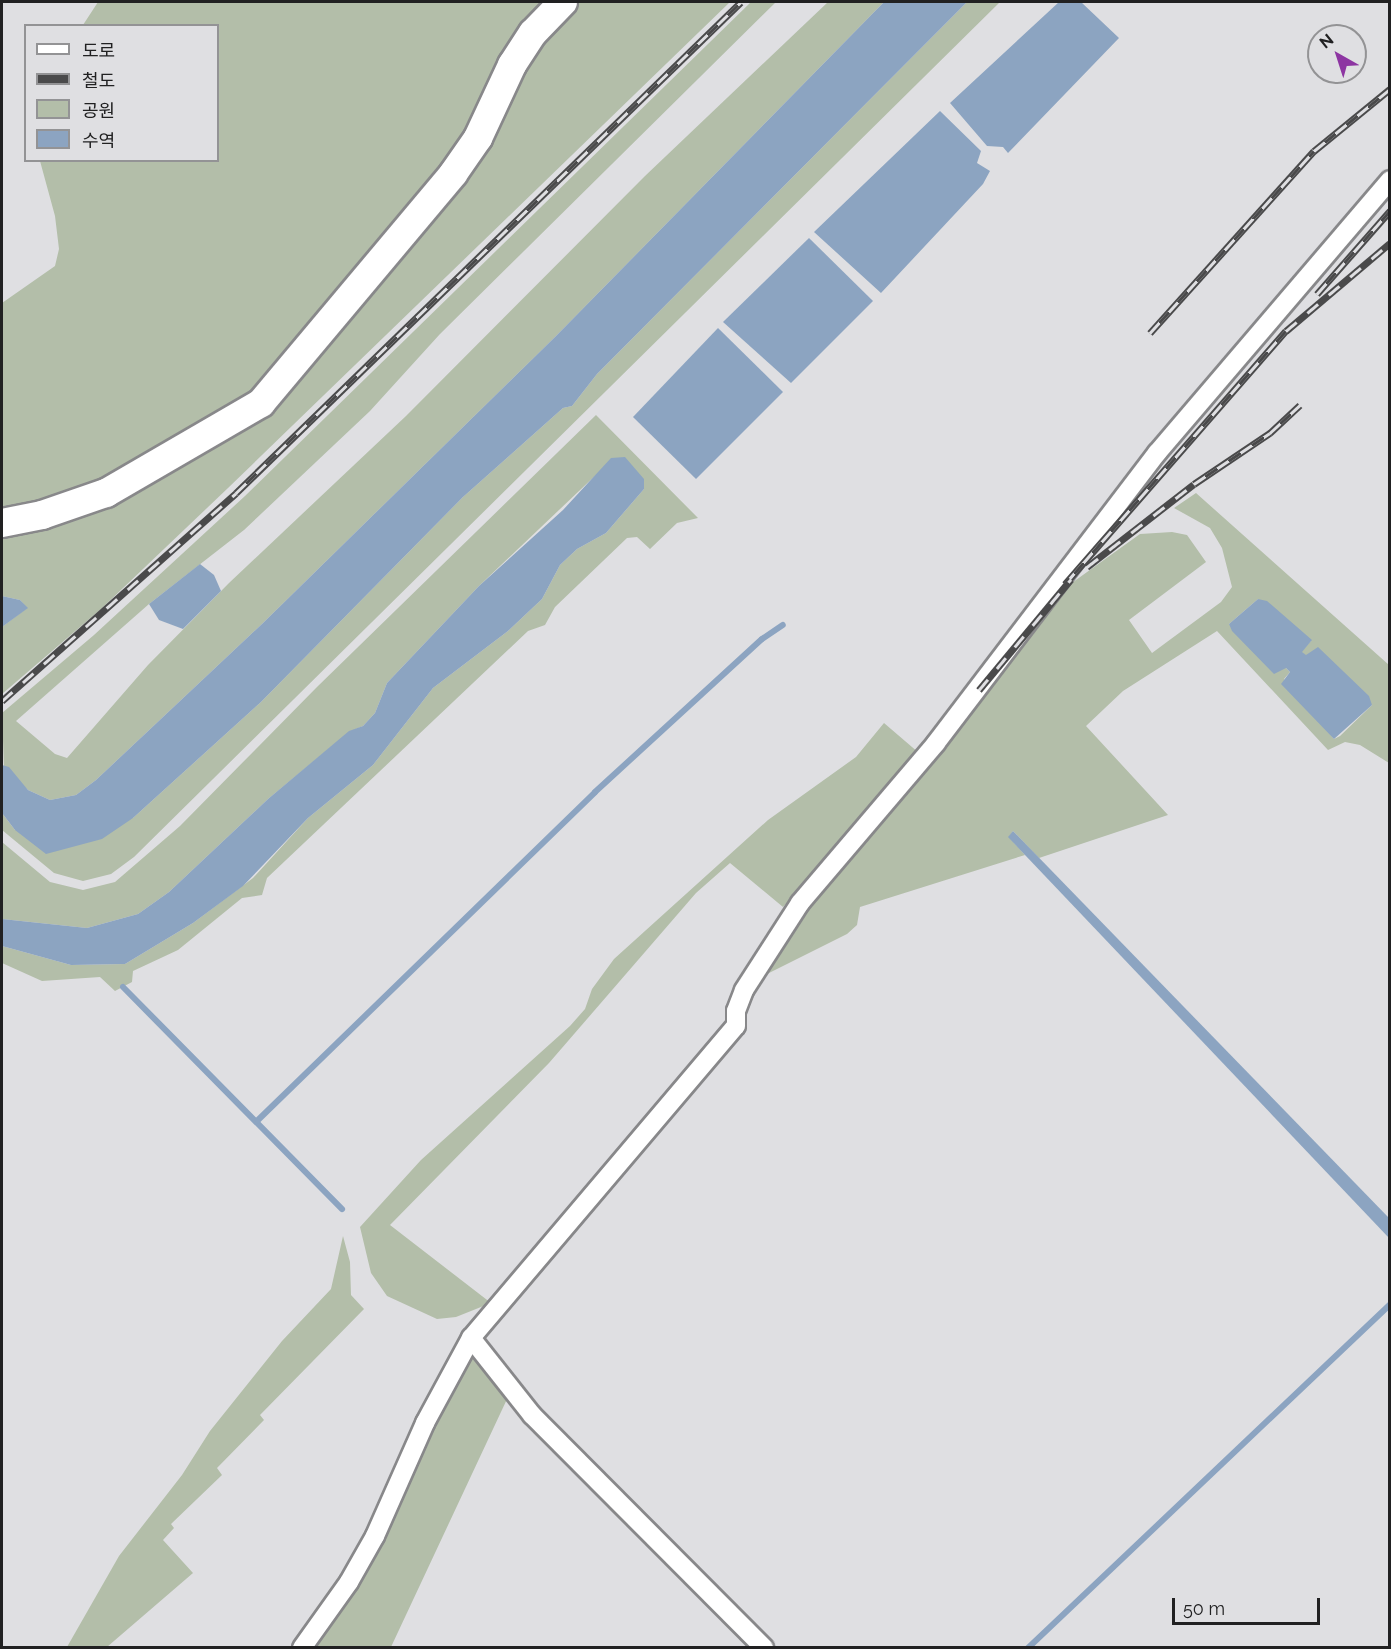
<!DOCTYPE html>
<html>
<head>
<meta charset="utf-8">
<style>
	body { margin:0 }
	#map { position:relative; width:1391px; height:1649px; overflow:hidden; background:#dfdfe2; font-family:Raleway,"Noto Sans KR",sans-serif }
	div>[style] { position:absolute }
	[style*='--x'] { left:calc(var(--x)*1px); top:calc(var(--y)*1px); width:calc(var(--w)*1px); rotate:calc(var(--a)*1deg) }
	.green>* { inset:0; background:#b3bea9 }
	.water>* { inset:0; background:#8ca4c1 }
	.stream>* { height:6px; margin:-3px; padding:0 3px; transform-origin:3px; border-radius:3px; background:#8ca4c1 }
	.roads { filter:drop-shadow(2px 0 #88888a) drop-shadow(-2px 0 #88888a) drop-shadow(0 2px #88888a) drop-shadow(0 -2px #88888a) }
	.minor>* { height:18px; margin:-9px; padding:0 9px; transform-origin:9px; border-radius:9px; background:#fff }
	.primary>* { height:28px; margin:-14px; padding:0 14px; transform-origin:14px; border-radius:14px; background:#fff }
	.rail>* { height:7px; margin-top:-3.5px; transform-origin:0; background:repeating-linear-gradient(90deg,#dfdfe2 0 14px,#4a4a4b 0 28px); box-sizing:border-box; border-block:2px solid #4a4a4b }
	span { translate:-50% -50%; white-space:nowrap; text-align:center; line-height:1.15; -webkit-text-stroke:6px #dfdfe2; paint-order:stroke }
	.frame { position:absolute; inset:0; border:3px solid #212122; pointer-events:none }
	.legend { position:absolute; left:24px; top:24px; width:195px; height:138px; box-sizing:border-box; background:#dfdfe2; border:2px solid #939395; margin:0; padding:8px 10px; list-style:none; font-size:18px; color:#212122 }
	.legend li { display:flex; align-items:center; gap:12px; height:30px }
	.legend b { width:30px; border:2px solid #939395 }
	.north { position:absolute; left:1307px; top:24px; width:60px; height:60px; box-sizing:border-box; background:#dfdfe2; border:2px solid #939395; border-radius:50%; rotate:321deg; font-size:16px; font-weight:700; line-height:24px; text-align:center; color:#212122 }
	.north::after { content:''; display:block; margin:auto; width:21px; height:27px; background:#8d35a2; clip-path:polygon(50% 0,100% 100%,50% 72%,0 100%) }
	.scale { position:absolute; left:1172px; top:1598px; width:148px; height:27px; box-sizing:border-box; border:3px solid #212122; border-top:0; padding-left:8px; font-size:18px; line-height:21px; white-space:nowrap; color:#212122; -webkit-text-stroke:4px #dfdfe2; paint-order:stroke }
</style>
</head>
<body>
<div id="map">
	<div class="green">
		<div style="clip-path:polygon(98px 2px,554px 2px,475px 129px,284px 371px,164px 457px,2px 519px,2px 303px,55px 266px,59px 249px,55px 216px,40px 161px,218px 160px,218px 26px,83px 25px)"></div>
		<div style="clip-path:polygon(577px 2px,730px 2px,228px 488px,101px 609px,2px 694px,2px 627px,27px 608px,20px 600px,2px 596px,2px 532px,236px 430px,461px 182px,497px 134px,531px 57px)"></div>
		<div style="clip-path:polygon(751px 2px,776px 2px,440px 334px,370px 411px,244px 530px,149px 604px,16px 721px,55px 754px,67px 758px,148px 665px,229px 583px,406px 416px,645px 176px,828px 2px,884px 2px,556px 336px,263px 623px,96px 780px,76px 795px,50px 800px,28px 790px,4px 768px,2px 713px,94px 635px,245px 496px)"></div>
		<div style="clip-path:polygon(967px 2px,1000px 2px,134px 857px,111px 874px,83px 881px,54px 873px,2px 830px,2px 813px,15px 830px,133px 818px,261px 702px,463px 497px,563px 408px,572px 406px,597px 374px)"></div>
		<div style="clip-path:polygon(596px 415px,698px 518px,677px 523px,650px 549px,637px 537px,627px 538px,555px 607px,545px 625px,528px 631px,267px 878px,262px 895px,242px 898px,178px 950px,133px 971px,132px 982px,115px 991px,100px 977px,42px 981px,2px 963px,2px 946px,71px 965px,125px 964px,193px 923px,253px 878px,308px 818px,373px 765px,433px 688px,508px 631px,542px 599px,560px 565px,577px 549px,606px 533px,644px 489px,599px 472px,479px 586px,387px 683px,375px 713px,363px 726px,349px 732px,268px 799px,169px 892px,138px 914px,87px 928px,2px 919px,2px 842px,50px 882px,83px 890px,115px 882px,180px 826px,317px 687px)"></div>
		<div style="clip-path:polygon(evenodd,1196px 493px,1389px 665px,1389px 763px,1360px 745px,1345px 742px,1328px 750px,1217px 631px,1123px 691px,1086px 726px,1168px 815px,1039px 858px,1013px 831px,1009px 837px,1025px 855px,860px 907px,857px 925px,847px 934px,761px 977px,807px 907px,1069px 585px,1140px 534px,1172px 532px,1187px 535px,1206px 562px,1129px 620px,1152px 653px,1221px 602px,1232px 587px,1222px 548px,1210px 528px,1174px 508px,1196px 493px,1258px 599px,1311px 641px,1301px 652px,1372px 705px,1340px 736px,1334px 739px,1284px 679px,1290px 672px,1286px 668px,1229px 624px,1258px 599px)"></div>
		<div style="clip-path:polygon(884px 723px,919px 753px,783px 907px,730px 863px,696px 893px,549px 1063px,390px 1225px,491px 1303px,456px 1317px,437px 1319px,387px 1296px,371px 1273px,360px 1227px,421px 1160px,570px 1026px,585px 1009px,592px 989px,614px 959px,768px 820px,856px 757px)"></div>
		<div style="clip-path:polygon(343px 1236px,350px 1262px,351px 1295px,364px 1309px,260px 1415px,264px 1420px,217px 1468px,222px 1475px,171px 1524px,174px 1528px,163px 1540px,193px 1573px,107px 1647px,67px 1647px,119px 1556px,182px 1475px,210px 1431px,282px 1341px,331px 1289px)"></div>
		<div style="clip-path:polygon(469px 1352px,508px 1397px,391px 1647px,313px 1648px,368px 1568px)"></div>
	</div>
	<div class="water">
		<div style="clip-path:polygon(884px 2px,967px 2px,597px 374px,572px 406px,563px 408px,463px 497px,261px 702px,133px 818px,102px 839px,46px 854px,15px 830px,2px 813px,2px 765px,9px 767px,28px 790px,50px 800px,76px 795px,96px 780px,263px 623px,556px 336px)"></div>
		<div style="clip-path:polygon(1059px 2px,1081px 2px,1119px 38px,1008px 153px,1003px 147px,987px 146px,950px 103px)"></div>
		<div style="clip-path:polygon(940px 111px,981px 151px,977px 163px,990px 171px,983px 184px,881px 293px,814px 232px)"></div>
		<div style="clip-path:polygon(809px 238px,873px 301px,791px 383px,723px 322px)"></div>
		<div style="clip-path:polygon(718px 328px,783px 392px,696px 479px,633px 417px)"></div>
		<div style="clip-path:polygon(625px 457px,644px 479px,644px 489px,606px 533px,577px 549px,560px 565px,542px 599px,508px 631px,433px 688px,373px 765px,308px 818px,243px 886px,193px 923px,125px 964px,71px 965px,2px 946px,2px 919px,87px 928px,138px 914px,169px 892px,268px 799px,349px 731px,363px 726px,375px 713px,387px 683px,479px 586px,563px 510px,611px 458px)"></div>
		<div style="clip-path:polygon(200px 564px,214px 575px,221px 591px,183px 629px,159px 620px,149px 604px)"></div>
		<div style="clip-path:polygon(2px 596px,20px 600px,28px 608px,2px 627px)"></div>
		<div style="clip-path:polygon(1258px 599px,1267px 601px,1312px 640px,1302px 652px,1306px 655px,1318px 647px,1369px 696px,1372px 705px,1334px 739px,1281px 684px,1290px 672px,1286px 668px,1274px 674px,1232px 631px,1229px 624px)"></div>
		<div style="clip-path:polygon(1013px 831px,1389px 1218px,1389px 1238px,1008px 837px)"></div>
	</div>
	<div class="stream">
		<div style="--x:123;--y:987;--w:312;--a:45.4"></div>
		<div style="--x:258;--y:1120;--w:470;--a:-44.2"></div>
		<div style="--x:595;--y:792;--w:226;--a:-42.5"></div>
		<div style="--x:762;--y:639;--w:25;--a:-34"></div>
		<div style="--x:1028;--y:1648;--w:499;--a:-43.5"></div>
	</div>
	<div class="roads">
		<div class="minor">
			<div style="--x:471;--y:1338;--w:98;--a:51.6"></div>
			<div style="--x:532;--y:1415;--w:329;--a:45.1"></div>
			<div style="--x:302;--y:1648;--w:81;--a:-54.5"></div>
			<div style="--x:349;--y:1582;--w:53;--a:-60.5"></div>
			<div style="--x:375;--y:1536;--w:124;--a:-66.1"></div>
			<div style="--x:425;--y:1423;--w:97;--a:-61.6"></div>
			<div style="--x:471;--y:1338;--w:409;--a:-49.7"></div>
			<div style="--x:736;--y:1026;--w:15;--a:-90"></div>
			<div style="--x:736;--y:1011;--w:22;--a:-69"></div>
			<div style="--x:744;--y:990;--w:103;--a:-57.2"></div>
			<div style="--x:800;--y:903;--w:210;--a:-49.6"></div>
			<div style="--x:936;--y:743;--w:365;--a:-52.7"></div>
			<div style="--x:1157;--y:453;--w:359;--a:-49.5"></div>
		</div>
		<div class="primary">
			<div style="--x:2;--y:523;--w:41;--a:-11.3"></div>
			<div style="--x:42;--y:515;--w:68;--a:-19"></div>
			<div style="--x:106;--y:493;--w:179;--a:-30.1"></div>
			<div style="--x:261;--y:403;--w:299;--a:-50"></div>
			<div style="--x:453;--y:174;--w:44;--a:-55.2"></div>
			<div style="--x:478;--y:138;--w:81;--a:-65"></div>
			<div style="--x:512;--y:65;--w:38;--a:-57"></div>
			<div style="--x:533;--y:33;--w:43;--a:-45.9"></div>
		</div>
	</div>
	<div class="rail">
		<div style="--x:1317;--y:294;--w:111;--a:-48.7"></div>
		<div style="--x:1150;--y:333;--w:245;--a:-48"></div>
		<div style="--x:1314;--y:151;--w:98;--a:-39.2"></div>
		<div style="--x:1087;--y:567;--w:135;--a:-37.8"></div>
		<div style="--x:1194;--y:484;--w:92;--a:-33.9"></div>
		<div style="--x:1270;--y:433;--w:41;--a:-43"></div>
		<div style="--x:1065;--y:584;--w:336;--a:-48.9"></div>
		<div style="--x:1286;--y:331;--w:136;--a:-40.2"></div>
		<div style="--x:979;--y:690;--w:144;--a:-50.3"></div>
		<div style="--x:2;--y:701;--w:313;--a:-41.6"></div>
		<div style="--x:236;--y:493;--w:704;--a:-44.19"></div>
	</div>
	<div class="frame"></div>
	<ul class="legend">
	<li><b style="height:8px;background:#fff"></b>도로</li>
	<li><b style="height:8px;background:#4a4a4b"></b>철도</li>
	<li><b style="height:16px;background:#b3bea9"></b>공원</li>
	<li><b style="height:16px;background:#8ca4c1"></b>수역</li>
	</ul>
	<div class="north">N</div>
	<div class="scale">50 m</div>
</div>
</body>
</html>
